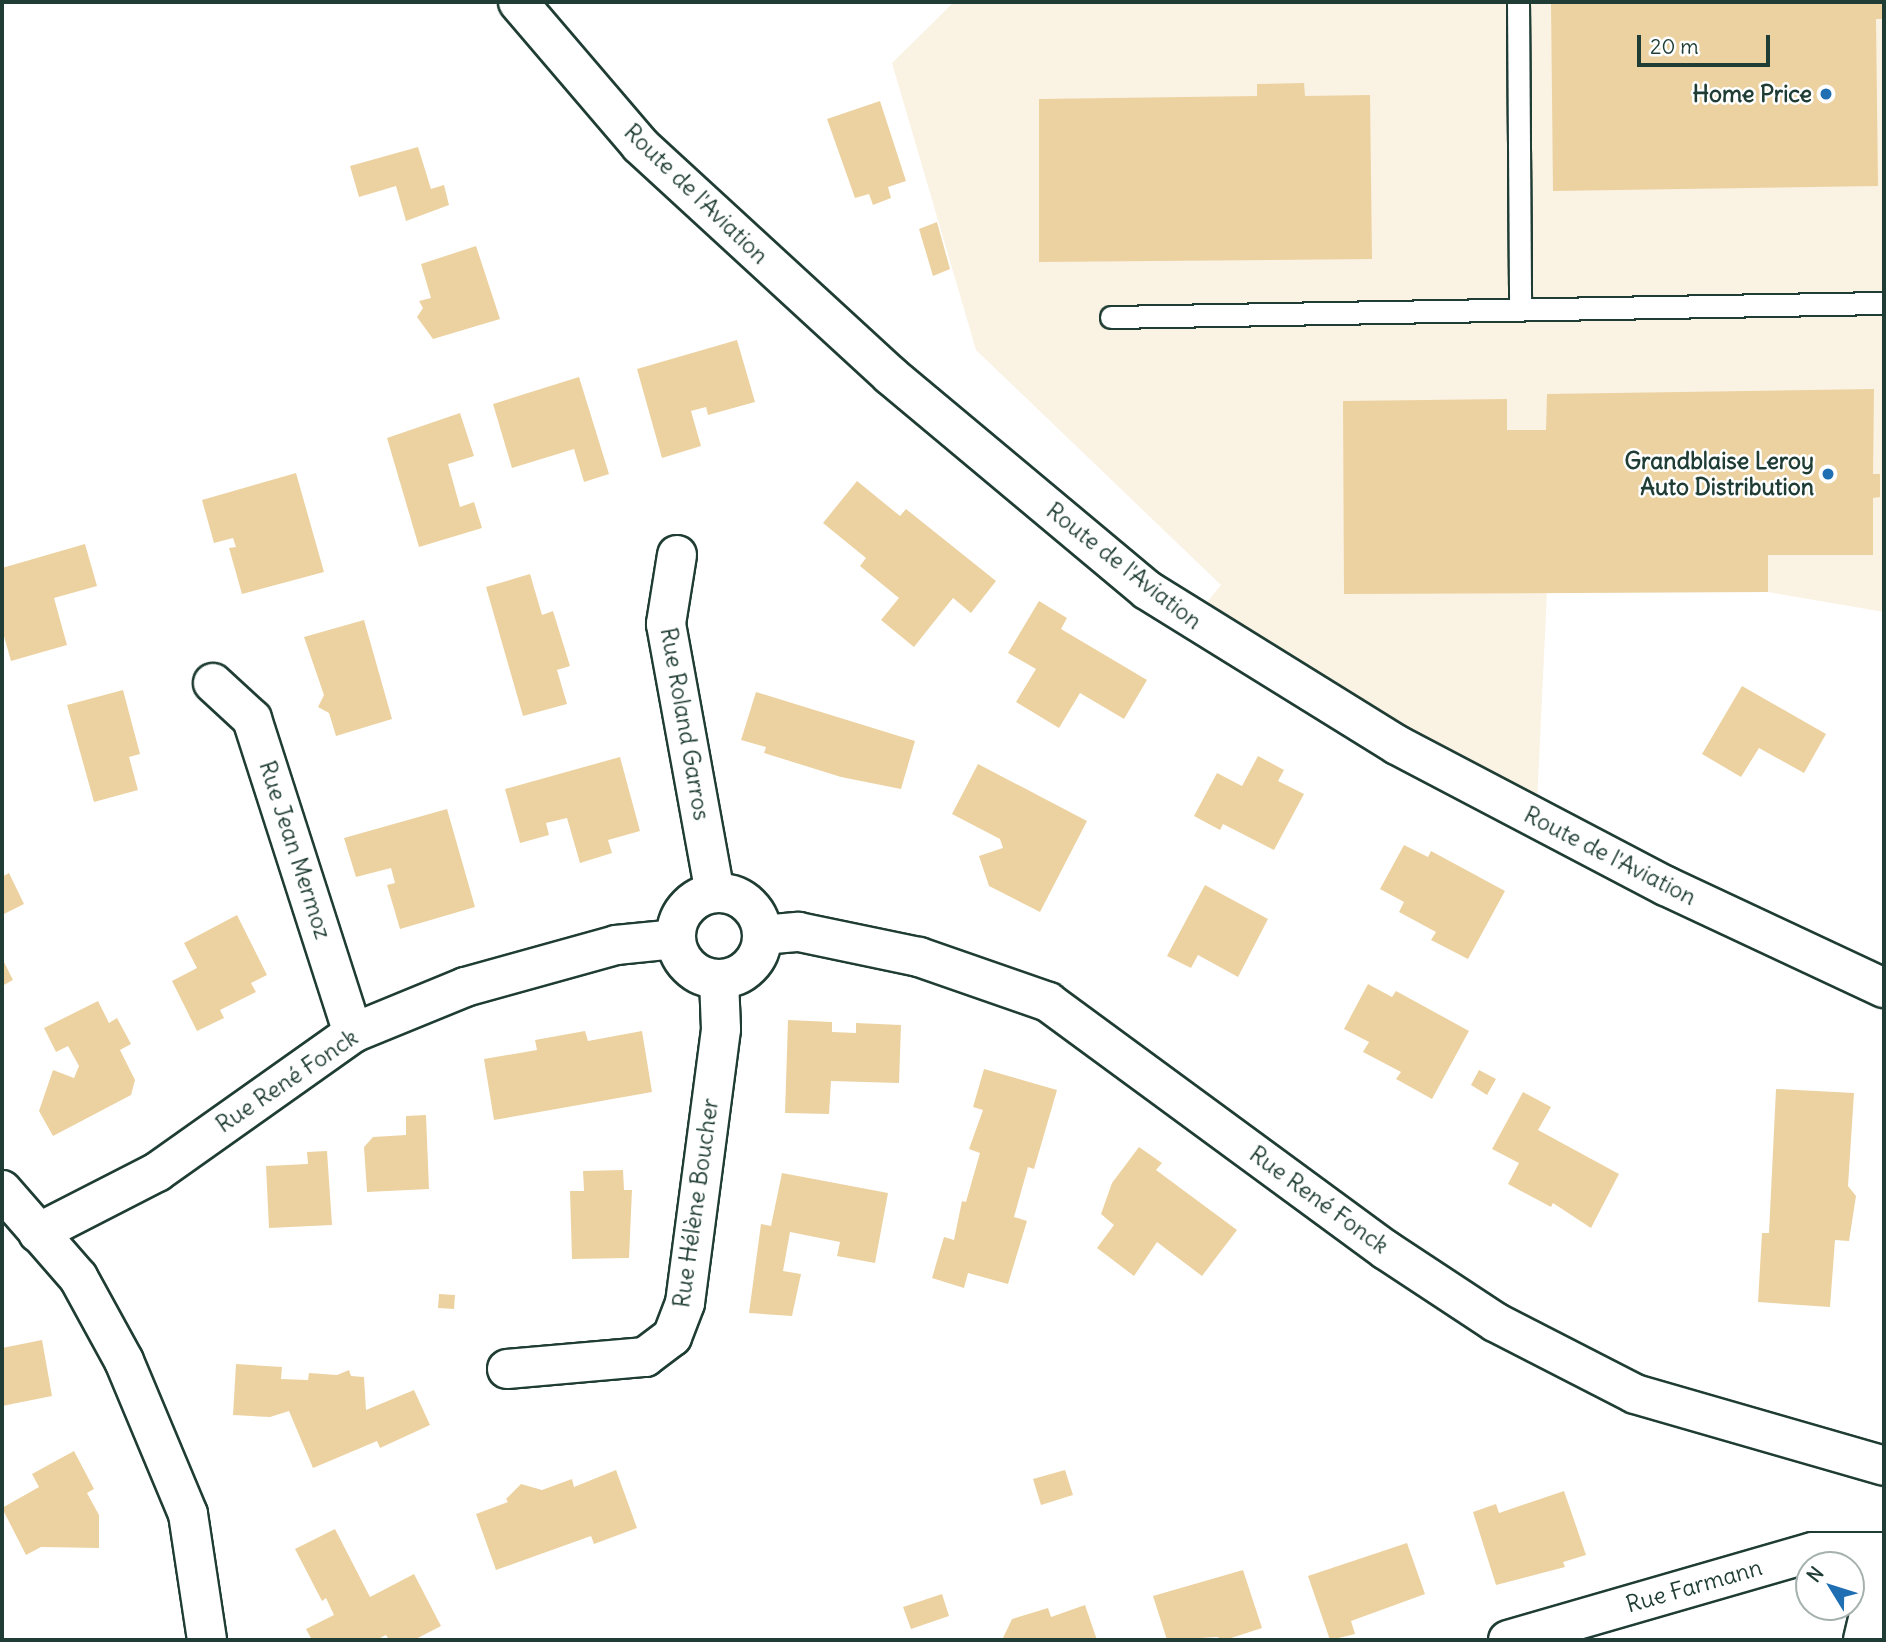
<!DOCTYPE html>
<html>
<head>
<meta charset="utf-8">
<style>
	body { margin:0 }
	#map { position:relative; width:1886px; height:1642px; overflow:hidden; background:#fff; font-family:Delius,sans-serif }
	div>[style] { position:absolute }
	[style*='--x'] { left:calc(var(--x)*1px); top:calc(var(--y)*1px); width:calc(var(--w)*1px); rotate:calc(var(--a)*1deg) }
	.built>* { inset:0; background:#faf2e3 }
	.building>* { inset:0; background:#edd2a1 }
	.roads { filter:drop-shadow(2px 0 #1f3d34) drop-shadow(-2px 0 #1f3d34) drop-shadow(0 2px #1f3d34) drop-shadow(0 -2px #1f3d34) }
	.lane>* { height:21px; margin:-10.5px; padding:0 10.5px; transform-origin:10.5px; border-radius:10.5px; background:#fff }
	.street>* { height:38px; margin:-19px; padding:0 19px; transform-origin:19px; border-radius:19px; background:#fff }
	.street>.ring { margin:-19px; padding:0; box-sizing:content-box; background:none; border:38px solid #fff; border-radius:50% }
	.secondary>* { height:38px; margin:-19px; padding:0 19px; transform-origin:19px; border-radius:19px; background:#fff }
	.dots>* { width:19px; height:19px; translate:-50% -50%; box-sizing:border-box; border:4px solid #fff; border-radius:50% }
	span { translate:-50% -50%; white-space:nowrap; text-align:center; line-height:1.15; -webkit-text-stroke:5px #fff; paint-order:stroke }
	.poi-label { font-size:23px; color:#1f3d34; font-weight:700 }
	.right { translate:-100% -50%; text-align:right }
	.street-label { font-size:23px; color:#1f3d34 }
	.frame { position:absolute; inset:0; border:4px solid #1f3d34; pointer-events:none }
	.north { position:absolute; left:1795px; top:1551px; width:70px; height:70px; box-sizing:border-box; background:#fff; border:2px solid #a5b1ae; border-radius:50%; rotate:308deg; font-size:19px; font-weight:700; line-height:28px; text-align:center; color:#1f3d34 }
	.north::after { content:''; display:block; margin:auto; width:24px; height:32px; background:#1f6fb2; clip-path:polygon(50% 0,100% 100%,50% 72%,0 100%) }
	.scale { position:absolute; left:1637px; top:35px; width:133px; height:32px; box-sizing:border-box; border:4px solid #1f3d34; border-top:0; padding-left:9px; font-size:21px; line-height:24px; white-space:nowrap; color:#1f3d34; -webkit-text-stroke:5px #fff; paint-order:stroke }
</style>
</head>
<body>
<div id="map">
	<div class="built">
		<div style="clip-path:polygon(954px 2px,1884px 2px,1884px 612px,1768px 592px,1547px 592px,1537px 803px,1201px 610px,1221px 585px,976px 350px,892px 63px)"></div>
	</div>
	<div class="building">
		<div style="clip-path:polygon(1551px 2px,1884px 2px,1884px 19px,1876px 19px,1878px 186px,1553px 191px)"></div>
		<div style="clip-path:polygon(1304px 83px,1305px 96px,1370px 95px,1372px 259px,1039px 262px,1039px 99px,1257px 96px,1257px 84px)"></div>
		<div style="clip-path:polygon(880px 101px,906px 181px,888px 187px,891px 198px,873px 205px,869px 194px,855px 198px,827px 119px)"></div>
		<div style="clip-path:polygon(418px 147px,431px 189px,444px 185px,449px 205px,406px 221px,396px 186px,359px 197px,350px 166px)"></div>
		<div style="clip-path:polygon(937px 222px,950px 269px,933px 276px,919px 229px)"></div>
		<div style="clip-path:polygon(476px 246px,500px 319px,433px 339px,417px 317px,423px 308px,419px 301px,431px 298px,421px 264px)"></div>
		<div style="clip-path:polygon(737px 340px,755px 402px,708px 415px,706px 407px,691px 411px,701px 446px,662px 458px,637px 369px)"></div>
		<div style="clip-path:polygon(579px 377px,609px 474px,584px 482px,574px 449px,512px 468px,493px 404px)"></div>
		<div style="clip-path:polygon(1874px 389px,1873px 474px,1880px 474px,1880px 497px,1873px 498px,1873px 555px,1768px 555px,1768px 592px,1344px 594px,1343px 401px,1507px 399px,1507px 430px,1546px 430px,1547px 394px)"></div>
		<div style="clip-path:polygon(460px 413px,474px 456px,448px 464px,460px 507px,474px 502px,482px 528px,419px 547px,387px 438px)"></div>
		<div style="clip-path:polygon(296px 473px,324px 572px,242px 594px,229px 548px,236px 547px,233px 538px,214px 543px,202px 500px)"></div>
		<div style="clip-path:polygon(857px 481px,900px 516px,906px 509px,996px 581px,971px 613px,953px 598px,914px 647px,881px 620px,899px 598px,860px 566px,866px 558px,823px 523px)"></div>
		<div style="clip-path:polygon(85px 544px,97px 586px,54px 598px,67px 645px,11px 661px,2px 629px,2px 568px)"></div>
		<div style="clip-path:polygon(530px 574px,542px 615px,553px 611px,570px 666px,557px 670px,567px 704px,523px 716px,486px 587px)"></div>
		<div style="clip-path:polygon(1039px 601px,1067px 618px,1061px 629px,1147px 680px,1124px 719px,1080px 693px,1059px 728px,1016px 702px,1036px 669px,1008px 653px)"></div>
		<div style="clip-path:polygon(364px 620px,392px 719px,336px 736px,329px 713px,318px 707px,324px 695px,304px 637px)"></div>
		<div style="clip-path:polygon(1742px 686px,1826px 734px,1804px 773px,1759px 748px,1741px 777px,1702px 754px)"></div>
		<div style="clip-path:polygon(123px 690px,140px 754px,129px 757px,138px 790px,94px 802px,67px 705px)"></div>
		<div style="clip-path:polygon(756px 692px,915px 741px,901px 789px,841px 777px,764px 753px,766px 747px,741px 740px)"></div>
		<div style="clip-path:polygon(1258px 756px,1284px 770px,1278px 781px,1304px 794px,1274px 850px,1223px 824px,1220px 830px,1194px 816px,1217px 773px,1242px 786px)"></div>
		<div style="clip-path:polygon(620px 757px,640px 831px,608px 840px,612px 853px,580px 863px,567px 818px,546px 823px,549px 835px,520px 843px,505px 789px)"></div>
		<div style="clip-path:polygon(978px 764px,1087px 821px,1040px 912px,989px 886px,979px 856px,1003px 848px,1000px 839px,952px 814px)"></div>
		<div style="clip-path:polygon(447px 809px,475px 907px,400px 929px,387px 885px,395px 883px,391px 868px,356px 877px,344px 838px)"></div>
		<div style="clip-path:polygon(1404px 845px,1428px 857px,1431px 851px,1505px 891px,1468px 959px,1431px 940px,1436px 932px,1399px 912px,1404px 902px,1380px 889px)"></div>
		<div style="clip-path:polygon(9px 873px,24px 904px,2px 915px,2px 877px)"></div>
		<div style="clip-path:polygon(1205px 885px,1268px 919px,1238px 977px,1198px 955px,1191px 968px,1167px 956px)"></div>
		<div style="clip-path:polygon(237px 915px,267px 975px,251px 983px,256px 992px,220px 1010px,224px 1018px,197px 1031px,172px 981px,197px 968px,184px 943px)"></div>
		<div style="clip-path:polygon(2px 958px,13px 980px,2px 986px)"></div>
		<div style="clip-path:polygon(1368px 984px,1392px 997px,1396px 991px,1469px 1031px,1432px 1099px,1396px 1079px,1401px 1072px,1363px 1052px,1369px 1042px,1344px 1029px)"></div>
		<div style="clip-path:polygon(98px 1001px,109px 1023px,117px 1018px,131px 1044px,120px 1050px,135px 1080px,131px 1095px,53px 1136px,39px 1111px,53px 1070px,74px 1078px,79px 1066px,68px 1046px,56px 1052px,44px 1028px)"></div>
		<div style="clip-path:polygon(788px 1020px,832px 1022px,832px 1032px,856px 1033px,856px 1023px,901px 1025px,899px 1083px,831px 1081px,829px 1114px,785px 1113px)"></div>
		<div style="clip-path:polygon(585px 1031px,588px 1041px,642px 1031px,652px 1092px,494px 1120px,484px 1059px,537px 1050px,535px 1040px)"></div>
		<div style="clip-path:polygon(984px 1069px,1057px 1090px,1034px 1169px,1028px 1167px,1014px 1217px,1027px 1221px,1008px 1284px,968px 1273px,964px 1288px,932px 1278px,944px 1237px,954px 1240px,962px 1201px,966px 1202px,980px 1153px,969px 1149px,983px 1110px,973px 1107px)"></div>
		<div style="clip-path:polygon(1479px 1070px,1496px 1079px,1487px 1095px,1471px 1085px)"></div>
		<div style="clip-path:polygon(1776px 1089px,1854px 1093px,1848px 1186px,1856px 1196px,1849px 1241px,1835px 1240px,1830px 1307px,1758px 1302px,1762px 1233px,1769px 1233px)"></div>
		<div style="clip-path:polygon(1523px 1092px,1551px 1107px,1538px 1130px,1619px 1174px,1591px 1228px,1553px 1203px,1551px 1207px,1508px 1184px,1519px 1163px,1492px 1149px)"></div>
		<div style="clip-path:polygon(426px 1115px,429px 1189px,367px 1192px,364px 1147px,373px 1137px,406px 1135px,406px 1116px)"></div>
		<div style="clip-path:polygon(1139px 1147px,1162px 1163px,1156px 1170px,1237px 1230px,1202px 1276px,1157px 1242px,1134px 1276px,1097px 1248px,1114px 1225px,1101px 1214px,1112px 1183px)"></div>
		<div style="clip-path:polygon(327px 1151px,332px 1225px,269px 1228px,266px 1166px,308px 1164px,307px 1152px)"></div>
		<div style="clip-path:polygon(623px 1170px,624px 1190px,632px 1190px,629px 1258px,572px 1259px,570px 1191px,584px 1191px,583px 1171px)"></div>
		<div style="clip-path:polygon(782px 1173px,888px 1193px,875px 1263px,837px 1256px,840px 1242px,790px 1232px,783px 1271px,801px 1274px,792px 1316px,749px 1313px,761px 1224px,771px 1226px)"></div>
		<div style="clip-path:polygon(439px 1294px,455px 1295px,454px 1309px,438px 1308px)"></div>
		<div style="clip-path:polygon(42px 1340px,52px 1396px,2px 1406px,2px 1348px)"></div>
		<div style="clip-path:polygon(236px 1364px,282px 1367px,281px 1379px,308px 1380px,309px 1373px,337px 1375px,349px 1370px,351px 1376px,364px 1377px,366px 1410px,414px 1390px,430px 1425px,380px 1448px,377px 1441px,313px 1468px,289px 1411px,270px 1417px,233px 1415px)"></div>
		<div style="clip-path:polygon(74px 1451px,94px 1489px,87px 1493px,99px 1515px,99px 1548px,41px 1547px,26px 1555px,2px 1508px,39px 1487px,32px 1474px)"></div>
		<div style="clip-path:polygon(616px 1470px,637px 1528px,594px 1544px,591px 1536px,496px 1570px,476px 1514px,508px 1502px,506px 1499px,521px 1484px,542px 1490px,572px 1479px,574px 1487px)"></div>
		<div style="clip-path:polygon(1065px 1470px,1073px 1495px,1041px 1505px,1033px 1479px)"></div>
		<div style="clip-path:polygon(1564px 1491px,1586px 1555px,1563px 1562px,1565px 1567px,1496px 1585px,1473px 1512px,1496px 1504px,1499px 1513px)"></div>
		<div style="clip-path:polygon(335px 1529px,370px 1597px,414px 1574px,441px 1626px,414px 1640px,389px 1640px,386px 1635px,376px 1640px,312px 1640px,306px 1629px,334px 1615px,326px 1598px,322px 1601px,295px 1549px)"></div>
		<div style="clip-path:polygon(1407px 1543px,1425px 1594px,1351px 1621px,1355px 1634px,1330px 1640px,1308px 1576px)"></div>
		<div style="clip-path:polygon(1243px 1570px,1262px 1628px,1225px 1640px,1217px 1637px,1167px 1640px,1153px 1596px)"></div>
		<div style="clip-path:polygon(942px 1594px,949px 1616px,911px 1629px,903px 1607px)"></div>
		<div style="clip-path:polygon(1085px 1605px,1097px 1640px,1002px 1640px,1012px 1619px,1048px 1608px,1051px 1617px)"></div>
	</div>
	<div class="roads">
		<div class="lane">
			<div style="--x:1518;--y:2;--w:307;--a:89.6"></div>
			<div style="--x:1111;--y:317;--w:773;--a:-1.04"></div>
		</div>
		<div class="street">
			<div style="--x:677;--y:555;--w:70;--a:99.1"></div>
			<div style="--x:666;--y:624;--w:273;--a:79.7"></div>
			<div style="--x:213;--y:683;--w:53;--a:42.7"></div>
			<div style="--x:252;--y:719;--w:330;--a:72.2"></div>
			<div class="ring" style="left:676px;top:893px;width:48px;height:48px"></div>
			<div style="--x:762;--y:935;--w:37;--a:-5"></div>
			<div style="--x:799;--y:932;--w:123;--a:11.8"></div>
			<div style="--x:919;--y:957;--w:137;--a:19.2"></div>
			<div style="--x:1048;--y:1002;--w:419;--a:36.3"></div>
			<div style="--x:1386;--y:1250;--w:131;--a:33.4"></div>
			<div style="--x:1495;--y:1322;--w:157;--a:27.2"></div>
			<div style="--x:1635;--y:1394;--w:259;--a:16.1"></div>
			<div style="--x:2;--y:1190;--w:116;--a:48.9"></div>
			<div style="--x:78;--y:1277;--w:96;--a:61.3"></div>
			<div style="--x:124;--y:1361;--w:166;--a:67.3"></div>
			<div style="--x:188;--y:1514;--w:127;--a:81.4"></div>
			<div style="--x:38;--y:1233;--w:134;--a:-27.1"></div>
			<div style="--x:157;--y:1172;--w:240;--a:-35.3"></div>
			<div style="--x:353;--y:1033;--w:121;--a:-22.3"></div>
			<div style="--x:465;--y:987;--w:157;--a:-15.5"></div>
			<div style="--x:616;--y:945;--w:59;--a:-5.8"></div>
			<div style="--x:507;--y:1369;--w:139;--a:-5"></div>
			<div style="--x:645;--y:1357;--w:34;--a:-37"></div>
			<div style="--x:672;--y:1337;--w:36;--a:-69"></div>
			<div style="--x:685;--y:1303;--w:276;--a:-82.5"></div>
			<div style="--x:721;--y:1029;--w:49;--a:-92.3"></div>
			<div style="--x:1508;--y:1640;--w:317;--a:-16.1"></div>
			<div style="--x:1813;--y:1552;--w:71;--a:0"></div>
			<div style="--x:1863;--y:1640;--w:90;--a:-76.6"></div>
		</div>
		<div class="secondary">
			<div style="--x:518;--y:2;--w:188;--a:49.5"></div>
			<div style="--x:640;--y:145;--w:340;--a:42.6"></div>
			<div style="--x:890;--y:375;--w:335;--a:39.9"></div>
			<div style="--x:1147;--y:590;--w:294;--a:31.8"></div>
			<div style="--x:1397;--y:745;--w:304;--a:27.7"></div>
			<div style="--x:1666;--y:886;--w:241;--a:25.1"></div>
		</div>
	</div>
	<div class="dots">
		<div style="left:1826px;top:94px;background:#1f6fb2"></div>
		<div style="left:1828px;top:474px;background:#1f6fb2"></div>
	</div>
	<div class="poi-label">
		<span class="right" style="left:1812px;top:94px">Home Price</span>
		<span class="right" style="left:1814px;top:474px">Grandblaise Leroy<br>Auto Distribution</span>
	</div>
	<div class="street-label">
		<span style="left:696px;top:194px;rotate:44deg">Route de l'Aviation</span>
		<span style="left:1124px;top:566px;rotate:38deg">Route de l'Aviation</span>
		<span style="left:685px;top:724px;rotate:80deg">Rue Roland Garros</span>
		<span style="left:295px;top:850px;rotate:72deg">Rue Jean Mermoz</span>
		<span style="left:1610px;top:856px;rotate:27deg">Route de l'Aviation</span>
		<span style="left:287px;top:1081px;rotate:-34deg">Rue René Fonck</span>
		<span style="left:1319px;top:1200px;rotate:36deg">Rue René Fonck</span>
		<span style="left:696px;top:1203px;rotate:-82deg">Rue Hélène Boucher</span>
		<span style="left:1694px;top:1586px;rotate:-16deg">Rue Farmann</span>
	</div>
	<div class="frame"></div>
	<div class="north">N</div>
	<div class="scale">20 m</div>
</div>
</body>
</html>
